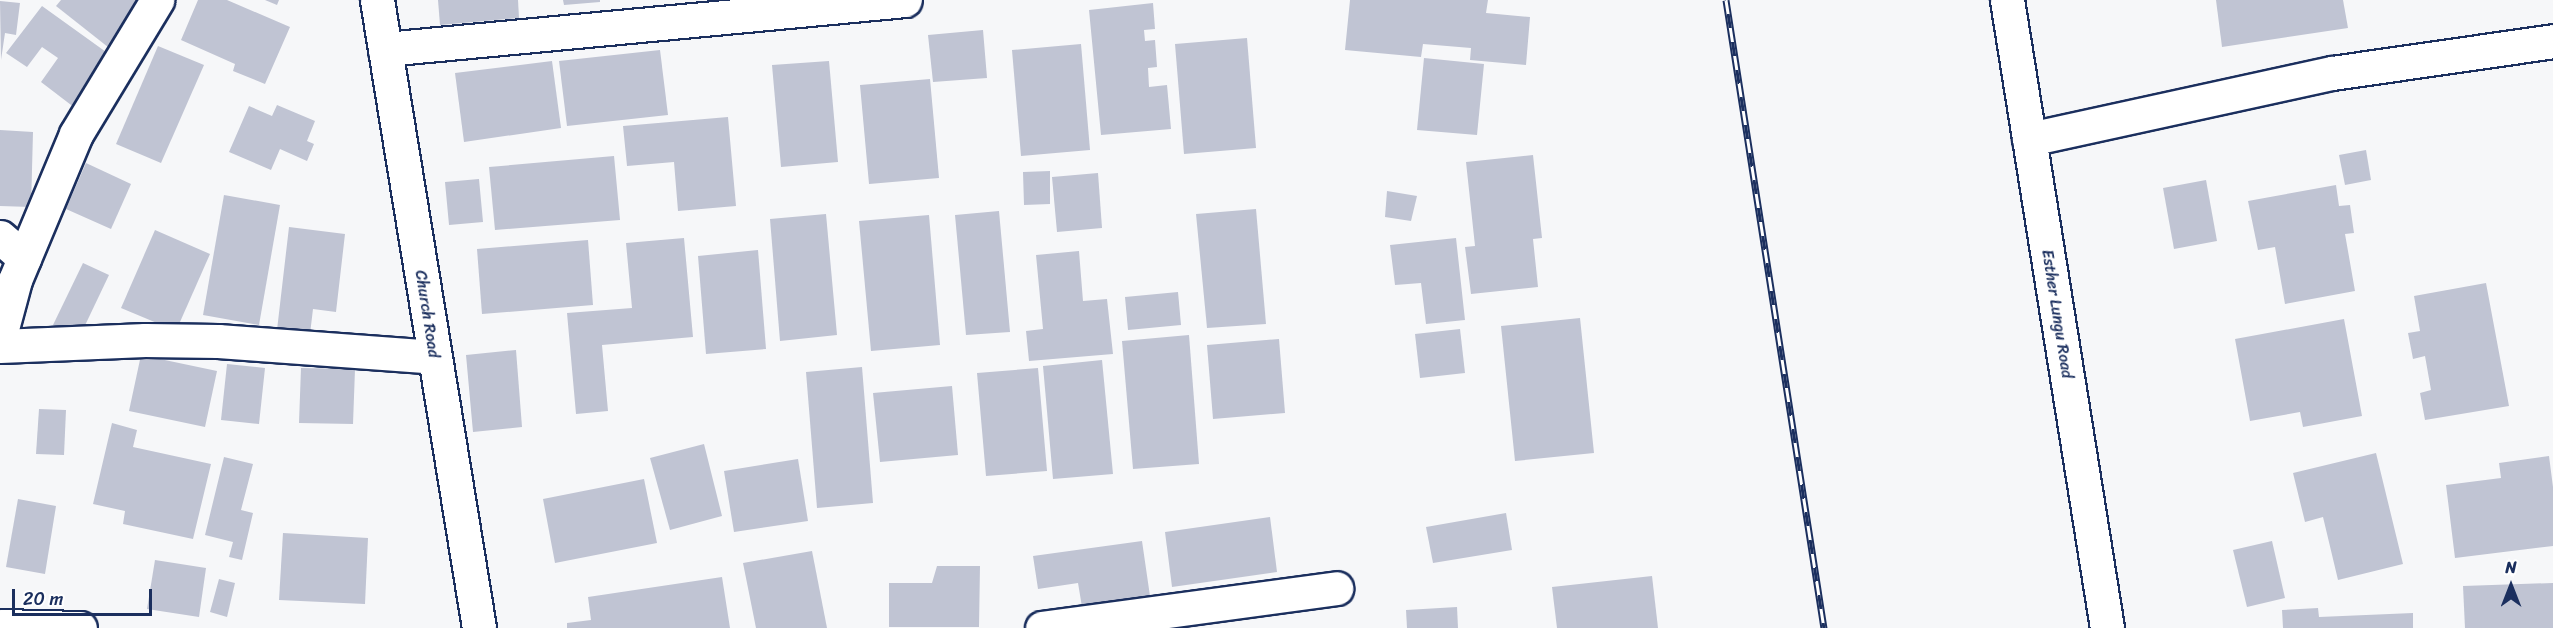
<!DOCTYPE html>
<html>
<head>
<meta charset="utf-8">
<style>
	body { margin:0 }
	#map { position:relative; width:2553px; height:628px; overflow:hidden; background:#f6f7f9; font-family:Sriracha,sans-serif }
	div>[style] { position:absolute }
	[style*='--x'] { left:calc(var(--x)*1px); top:calc(var(--y)*1px); width:calc(var(--w)*1px); rotate:calc(var(--a)*1deg) }
	.building>* { inset:0; background:#c0c4d3 }
	.roads { filter:drop-shadow(2px 0 #1b2f5e) drop-shadow(-2px 0 #1b2f5e) drop-shadow(0 2px #1b2f5e) drop-shadow(0 -2px #1b2f5e) }
	.minor>* { height:33px; margin:-16.5px; padding:0 16.5px; transform-origin:16.5px; border-radius:16.5px; background:#fff }
	.tertiary>* { height:33px; margin:-16.5px; padding:0 16.5px; transform-origin:16.5px; border-radius:16.5px; background:#fff }
	.rail>* { height:7px; margin-top:-3.5px; transform-origin:0; background:repeating-linear-gradient(90deg,#fff 0 14px,#1b2f5e 0 28px); box-sizing:border-box; border-block:2px solid #1b2f5e }
	span { translate:-50% -50%; white-space:nowrap; text-align:center; line-height:1.15; -webkit-text-stroke:4.5px #fff; paint-order:stroke }
	.street-label { font-size:16px; color:#1b2f5e }
	.north { position:absolute; left:2481px; top:556px; width:60px; height:60px; -webkit-text-stroke:4px #fff; paint-order:stroke; rotate:0deg; font-size:16px; font-weight:700; line-height:24px; text-align:center; color:#1b2f5e }
	.north::after { content:''; display:block; margin:auto; width:21px; height:27px; background:#1b2f5e; clip-path:polygon(50% 0,100% 100%,50% 72%,0 100%) }
	.scale { position:absolute; left:12px; top:589px; width:140px; height:27px; box-sizing:border-box; border:3px solid #1b2f5e; border-top:0; padding-left:8px; font-size:18px; line-height:21px; white-space:nowrap; color:#1b2f5e; -webkit-text-stroke:4px #fff; paint-order:stroke }
</style>
</head>
<body>
<div id="map">
	<div class="building">
		<div style="clip-path:polygon(61px 0,147px 0,113px 51px,56px 6px)"></div>
		<div style="clip-path:polygon(198px 0,227px 0,290px 27px,265px 84px,233px 71px,235px 64px,181px 40px)"></div>
		<div style="clip-path:polygon(265px 0,279px 0,277px 5px)"></div>
		<div style="clip-path:polygon(438px 0,518px 0,519px 18px,440px 25px)"></div>
		<div style="clip-path:polygon(563px 0,600px 0,600px 2px,564px 5px)"></div>
		<div style="clip-path:polygon(1350px 0,1488px 0,1486px 13px,1530px 17px,1526px 65px,1470px 60px,1471px 48px,1423px 44px,1421px 57px,1345px 50px)"></div>
		<div style="clip-path:polygon(2216px 0,2343px 0,2348px 28px,2222px 47px)"></div>
		<div style="clip-path:polygon(0 1px,20px 3px,16px 35px,5px 33px,1px 60px)"></div>
		<div style="clip-path:polygon(1153px 3px,1155px 29px,1144px 30px,1145px 41px,1155px 40px,1157px 67px,1148px 68px,1149px 87px,1167px 85px,1171px 129px,1101px 135px,1089px 10px)"></div>
		<div style="clip-path:polygon(42px 6px,113px 57px,75px 108px,41px 82px,58px 58px,42px 47px,27px 67px,6px 53px)"></div>
		<div style="clip-path:polygon(983px 30px,987px 78px,933px 82px,928px 35px)"></div>
		<div style="clip-path:polygon(1247px 38px,1256px 148px,1184px 154px,1175px 44px)"></div>
		<div style="clip-path:polygon(1081px 44px,1090px 150px,1021px 156px,1012px 50px)"></div>
		<div style="clip-path:polygon(158px 46px,204px 65px,161px 163px,116px 144px)"></div>
		<div style="clip-path:polygon(660px 50px,668px 115px,567px 126px,559px 61px)"></div>
		<div style="clip-path:polygon(1424px 58px,1484px 64px,1477px 135px,1417px 130px)"></div>
		<div style="clip-path:polygon(552px 61px,561px 128px,464px 142px,455px 73px)"></div>
		<div style="clip-path:polygon(829px 61px,838px 162px,781px 167px,772px 65px)"></div>
		<div style="clip-path:polygon(930px 79px,939px 178px,869px 184px,860px 85px)"></div>
		<div style="clip-path:polygon(277px 105px,315px 121px,307px 141px,314px 144px,307px 161px,280px 149px,271px 170px,229px 152px,249px 106px,272px 116px)"></div>
		<div style="clip-path:polygon(728px 117px,736px 206px,678px 211px,674px 162px,627px 166px,623px 126px)"></div>
		<div style="clip-path:polygon(0 130px,33px 132px,31px 207px,0 206px)"></div>
		<div style="clip-path:polygon(2366px 150px,2371px 180px,2345px 185px,2339px 155px)"></div>
		<div style="clip-path:polygon(1533px 155px,1542px 238px,1533px 239px,1538px 287px,1471px 294px,1465px 247px,1475px 246px,1466px 162px)"></div>
		<div style="clip-path:polygon(614px 156px,620px 220px,495px 230px,489px 167px)"></div>
		<div style="clip-path:polygon(86px 163px,131px 184px,111px 229px,66px 209px)"></div>
		<div style="clip-path:polygon(1050px 171px,1050px 204px,1024px 205px,1023px 172px)"></div>
		<div style="clip-path:polygon(1098px 173px,1102px 228px,1057px 232px,1052px 177px)"></div>
		<div style="clip-path:polygon(479px 179px,483px 222px,449px 225px,445px 182px)"></div>
		<div style="clip-path:polygon(2206px 180px,2217px 241px,2174px 249px,2163px 188px)"></div>
		<div style="clip-path:polygon(2336px 185px,2339px 206px,2350px 205px,2354px 233px,2345px 234px,2355px 291px,2285px 304px,2275px 247px,2258px 250px,2248px 201px)"></div>
		<div style="clip-path:polygon(1387px 191px,1417px 196px,1411px 221px,1385px 217px)"></div>
		<div style="clip-path:polygon(224px 195px,280px 205px,259px 325px,203px 315px)"></div>
		<div style="clip-path:polygon(1256px 209px,1266px 324px,1207px 328px,1196px 214px)"></div>
		<div style="clip-path:polygon(999px 211px,1010px 332px,966px 335px,955px 215px)"></div>
		<div style="clip-path:polygon(826px 214px,837px 335px,780px 341px,770px 219px)"></div>
		<div style="clip-path:polygon(929px 215px,940px 345px,871px 351px,859px 221px)"></div>
		<div style="clip-path:polygon(289px 227px,345px 234px,336px 312px,313px 309px,310px 334px,277px 330px)"></div>
		<div style="clip-path:polygon(155px 230px,210px 254px,176px 331px,121px 308px)"></div>
		<div style="clip-path:polygon(684px 238px,693px 337px,602px 345px,608px 411px,576px 414px,567px 313px,632px 308px,626px 243px)"></div>
		<div style="clip-path:polygon(1456px 238px,1465px 320px,1426px 324px,1421px 283px,1395px 285px,1390px 245px)"></div>
		<div style="clip-path:polygon(588px 240px,593px 305px,482px 314px,477px 249px)"></div>
		<div style="clip-path:polygon(758px 250px,766px 349px,706px 354px,698px 256px)"></div>
		<div style="clip-path:polygon(1079px 251px,1083px 301px,1107px 299px,1113px 354px,1029px 361px,1026px 331px,1043px 329px,1036px 255px)"></div>
		<div style="clip-path:polygon(83px 263px,109px 275px,79px 338px,53px 325px)"></div>
		<div style="clip-path:polygon(2486px 283px,2509px 406px,2425px 420px,2420px 393px,2431px 390px,2425px 356px,2413px 359px,2408px 333px,2420px 331px,2414px 296px)"></div>
		<div style="clip-path:polygon(1178px 292px,1181px 325px,1128px 330px,1125px 297px)"></div>
		<div style="clip-path:polygon(1580px 318px,1594px 453px,1515px 461px,1501px 326px)"></div>
		<div style="clip-path:polygon(2344px 319px,2362px 416px,2303px 427px,2300px 412px,2250px 421px,2235px 339px)"></div>
		<div style="clip-path:polygon(1460px 329px,1465px 373px,1420px 378px,1415px 334px)"></div>
		<div style="clip-path:polygon(1189px 335px,1199px 464px,1133px 469px,1122px 341px)"></div>
		<div style="clip-path:polygon(1279px 339px,1285px 413px,1213px 419px,1207px 345px)"></div>
		<div style="clip-path:polygon(516px 350px,522px 427px,473px 432px,466px 355px)"></div>
		<div style="clip-path:polygon(141px 355px,217px 371px,205px 427px,129px 411px)"></div>
		<div style="clip-path:polygon(1102px 360px,1113px 474px,1053px 479px,1043px 366px)"></div>
		<div style="clip-path:polygon(227px 364px,265px 368px,259px 424px,221px 420px)"></div>
		<div style="clip-path:polygon(862px 367px,873px 503px,817px 508px,806px 372px)"></div>
		<div style="clip-path:polygon(301px 368px,355px 369px,353px 424px,299px 423px)"></div>
		<div style="clip-path:polygon(1038px 368px,1047px 471px,986px 476px,977px 373px)"></div>
		<div style="clip-path:polygon(952px 386px,958px 455px,880px 462px,873px 393px)"></div>
		<div style="clip-path:polygon(39px 409px,66px 410px,64px 455px,36px 454px)"></div>
		<div style="clip-path:polygon(112px 423px,137px 430px,133px 447px,211px 464px,193px 539px,123px 524px,125px 511px,93px 504px)"></div>
		<div style="clip-path:polygon(704px 444px,722px 516px,670px 530px,650px 458px)"></div>
		<div style="clip-path:polygon(2376px 453px,2403px 564px,2338px 580px,2323px 517px,2305px 522px,2293px 473px)"></div>
		<div style="clip-path:polygon(2549px 456px,2553px 487px,2553px 546px,2455px 558px,2446px 485px,2501px 478px,2499px 463px)"></div>
		<div style="clip-path:polygon(224px 457px,253px 464px,241px 510px,253px 513px,242px 560px,229px 557px,233px 542px,205px 535px)"></div>
		<div style="clip-path:polygon(798px 459px,808px 521px,734px 532px,724px 471px)"></div>
		<div style="clip-path:polygon(644px 479px,657px 543px,555px 563px,543px 499px)"></div>
		<div style="clip-path:polygon(18px 499px,56px 506px,45px 574px,6px 567px)"></div>
		<div style="clip-path:polygon(1506px 513px,1512px 550px,1433px 563px,1426px 527px)"></div>
		<div style="clip-path:polygon(1270px 517px,1277px 572px,1172px 587px,1165px 532px)"></div>
		<div style="clip-path:polygon(283px 533px,368px 538px,365px 604px,279px 600px)"></div>
		<div style="clip-path:polygon(1142px 541px,1151px 603px,1083px 613px,1078px 583px,1038px 589px,1033px 556px)"></div>
		<div style="clip-path:polygon(2272px 541px,2285px 598px,2247px 607px,2233px 550px)"></div>
		<div style="clip-path:polygon(812px 551px,827px 628px,756px 628px,743px 563px)"></div>
		<div style="clip-path:polygon(155px 560px,206px 568px,199px 617px,147px 609px)"></div>
		<div style="clip-path:polygon(937px 566px,980px 566px,979px 627px,889px 627px,889px 583px,932px 583px)"></div>
		<div style="clip-path:polygon(1652px 576px,1658px 628px,1557px 628px,1552px 587px)"></div>
		<div style="clip-path:polygon(722px 577px,730px 628px,567px 628px,567px 623px,591px 620px,588px 597px)"></div>
		<div style="clip-path:polygon(219px 579px,235px 583px,227px 617px,210px 612px)"></div>
		<div style="clip-path:polygon(2553px 583px,2553px 628px,2465px 628px,2463px 586px)"></div>
		<div style="clip-path:polygon(1457px 607px,1458px 628px,1407px 628px,1406px 610px)"></div>
		<div style="clip-path:polygon(2318px 608px,2319px 617px,2413px 613px,2413px 628px,2283px 628px,2282px 610px)"></div>
	</div>
	<div class="roads">
		<div class="minor">
			<div style="--x:385;--y:49;--w:522;--a:-5.38"></div>
			<div style="--x:2029;--y:139;--w:310;--a:-12.3"></div>
			<div style="--x:2332;--y:73;--w:223;--a:-8.2"></div>
			<div style="--x:0;--y:237;--w:32;--a:41"></div>
			<div style="--x:0;--y:336;--w:58;--a:-75"></div>
			<div style="--x:15;--y:280;--w:158;--a:-67.3"></div>
			<div style="--x:76;--y:134;--w:157;--a:-58.8"></div>
			<div style="--x:0;--y:346;--w:145;--a:-2.4"></div>
			<div style="--x:145;--y:340;--w:73;--a:0.8"></div>
			<div style="--x:218;--y:341;--w:217;--a:4.2"></div>
			<div style="--x:0;--y:626;--w:80;--a:1.4"></div>
			<div style="--x:1042;--y:628;--w:297;--a:-7.7"></div>
		</div>
		<div class="tertiary">
			<div style="--x:377;--y:0;--w:636;--a:80.77"></div>
			<div style="--x:2007;--y:0;--w:636;--a:80.95"></div>
		</div>
	</div>
	<div class="rail">
		<div style="--x:1726;--y:0;--w:636;--a:81.13"></div>
	</div>
	<div class="street-label">
		<span style="left:427px;top:314px;rotate:81deg">Church Road</span>
		<span style="left:2057px;top:314px;rotate:81deg">Esther Lungu Road</span>
	</div>
	<div class="north">N</div>
	<div class="scale">20 m</div>
</div>
</body>
</html>
